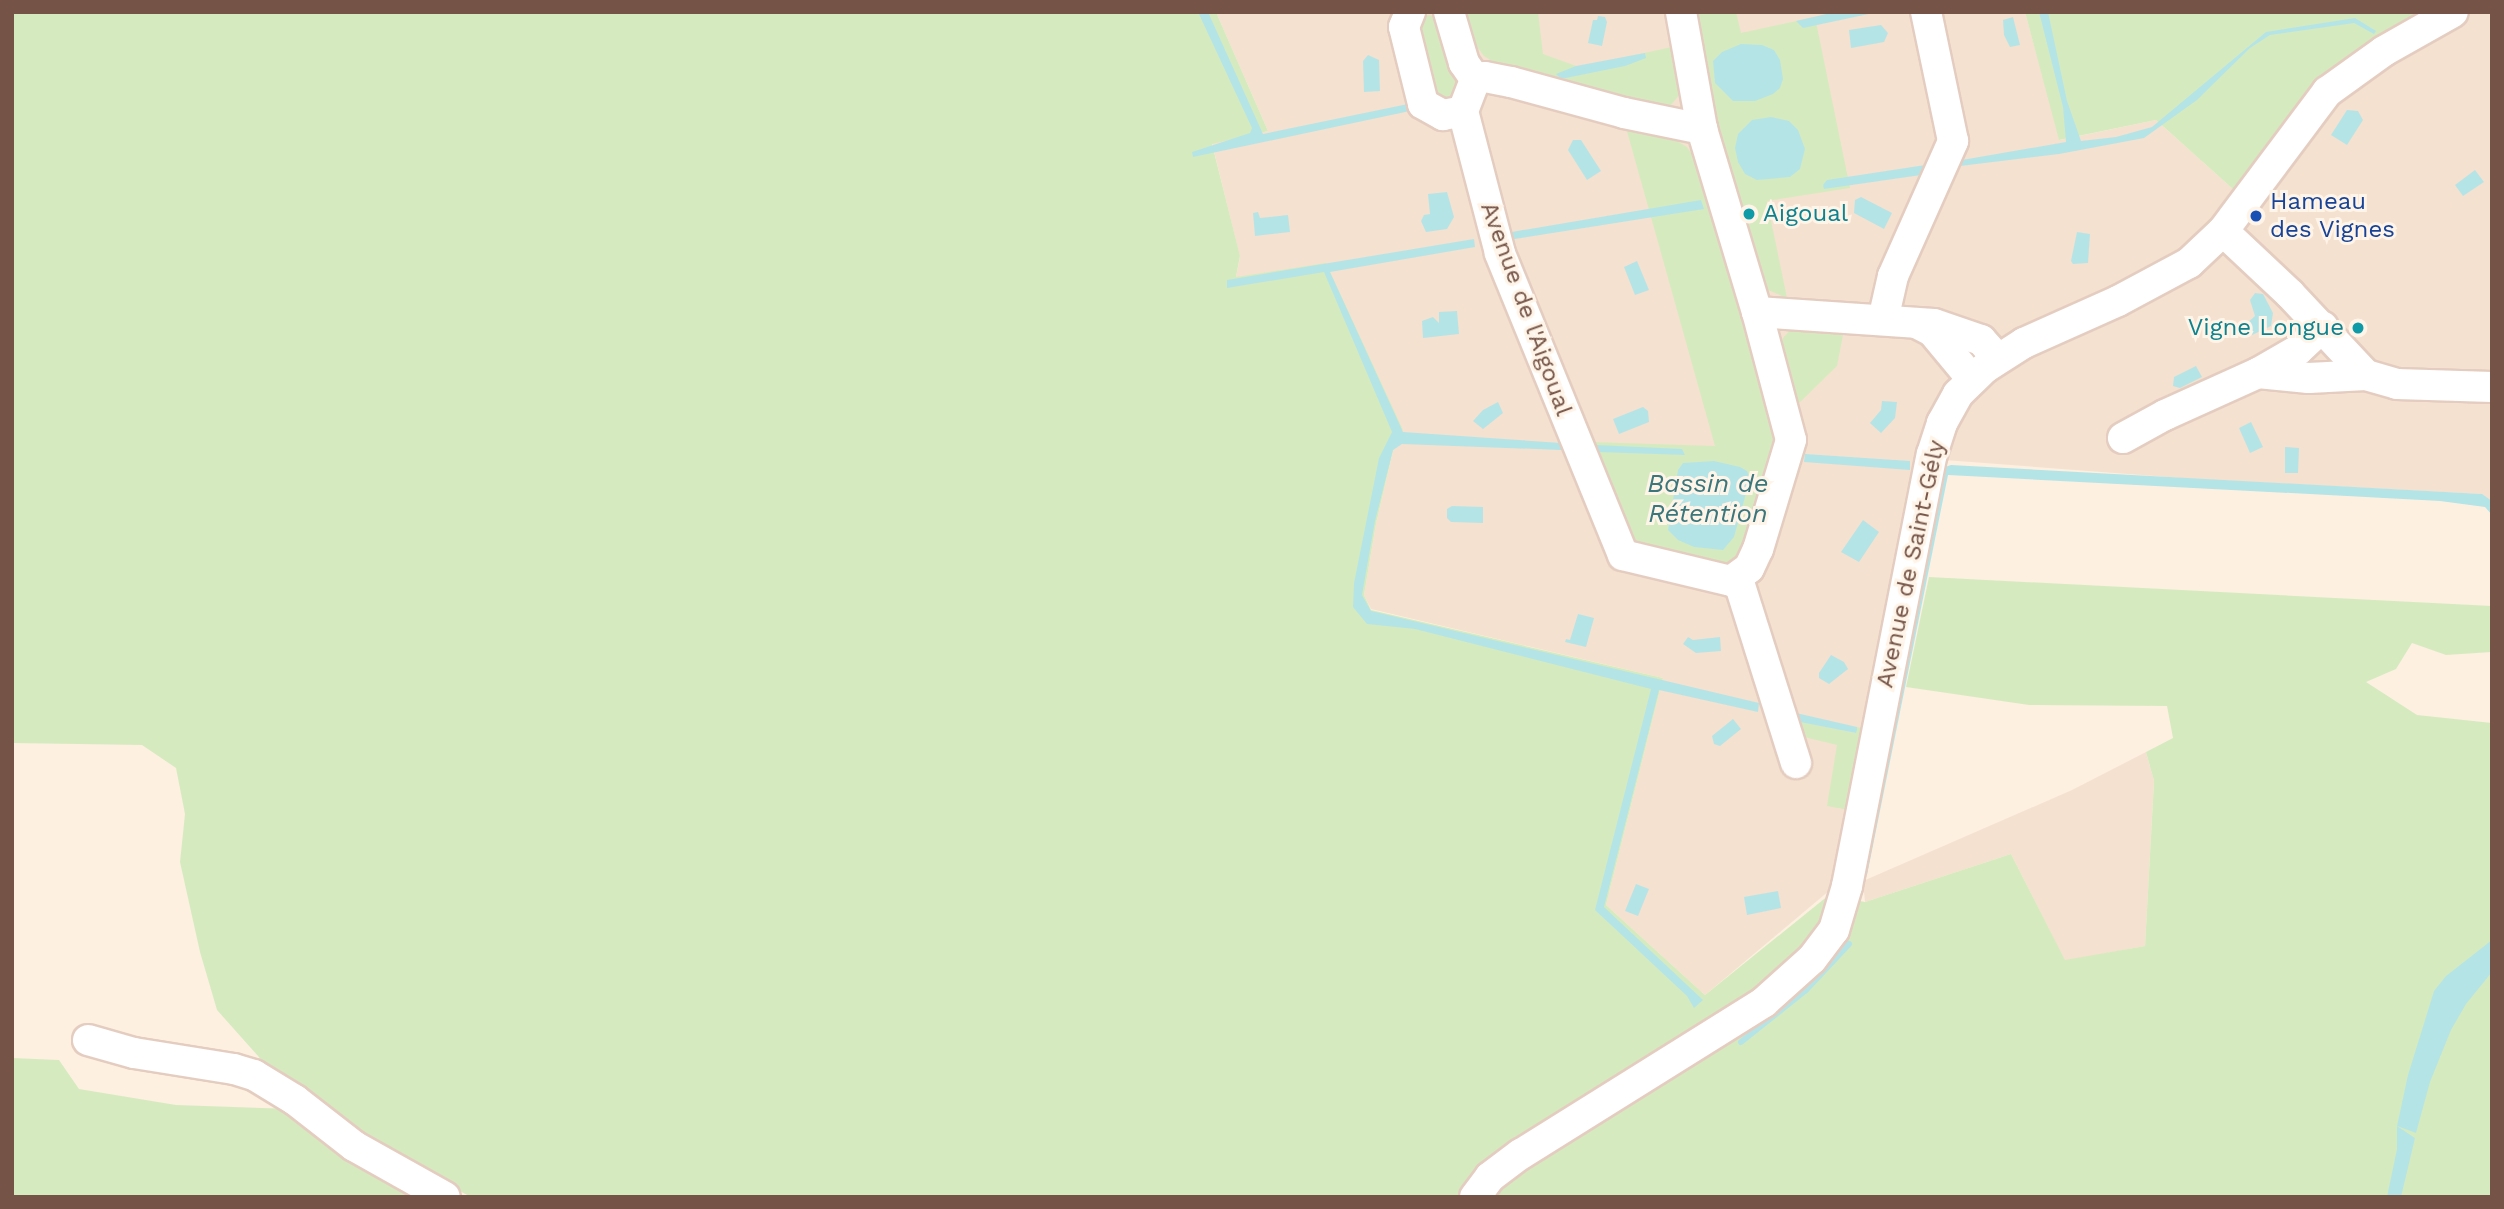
<!DOCTYPE html>
<html>
<head>
<meta charset="utf-8">
<style>
	body { margin:0 }
	#map { position:relative; width:2504px; height:1209px; overflow:hidden; background:#fdf0e1; font-family:"Work Sans",sans-serif }
	div>[style] { position:absolute }
	[style*='--x'] { left:calc(var(--x)*1px); top:calc(var(--y)*1px); width:calc(var(--w)*1px); rotate:calc(var(--a)*1deg) }
	.residential>* { inset:0; background:#f5e1cf }
	.green>* { inset:0; background:#d5ebbf }
	.water>* { inset:0; background:#b5e4e7 }
	.stream>* { height:6px; margin:-3px; padding:0 3px; transform-origin:3px; border-radius:3px; background:#b5e4e7 }
	.roads { filter:drop-shadow(2px 0 #e4cdc0) drop-shadow(-2px 0 #e4cdc0) drop-shadow(0 2px #e4cdc0) drop-shadow(0 -2px #e4cdc0) }
	.minor>* { height:30px; margin:-15px; padding:0 15px; transform-origin:15px; border-radius:15px; background:#fff }
	.dots>* { width:19px; height:19px; translate:-50% -50%; box-sizing:border-box; border:4px solid #fff4e8; border-radius:50% }
	span { translate:-50% -50%; white-space:nowrap; text-align:center; line-height:1.15; -webkit-text-stroke:6px #fff4e8; paint-order:stroke }
	.transit-label { font-size:24px; color:#164399 }
	.left { translate:0 -50%; text-align:left }
	.culture-label { font-size:24px; color:#0d838f }
	.right { translate:-100% -50%; text-align:right }
	.street-label { font-size:24px; color:#755447 }
	.water-label { font-size:26px; color:#3a767c; font-style:italic }
	.frame { position:absolute; inset:0; border:14px solid #755447; pointer-events:none }
</style>
</head>
<body>
<div id="map">
	<div class="residential">
		<div style="clip-path:polygon(1216px 12px,2025px 12px,2060px 140px,2156px 120px,2234px 190px,2315px 88px,2426px 12px,2492px 12px,2492px 501px,2481px 494px,2194px 479px,1918px 458px,1836px 885px,1705px 995px,1606px 905px,1663px 678px,1371px 609px,1364px 595px,1376px 524px,1393px 451px,1403px 430px,1236px 277px,1240px 257px,1212px 143px,1268px 131px)"></div>
		<div style="clip-path:polygon(2146px 752px,2154px 781px,2145px 946px,2065px 961px,2011px 854px,1865px 902px,1863px 881px,2072px 790px)"></div>
	</div>
	<div class="green">
		<div style="clip-path:polygon(12px 12px,1216px 12px,1268px 131px,1212px 144px,1240px 256px,1236px 277px,1326px 263px,1403px 430px,1393px 451px,1376px 524px,1364px 595px,1371px 610px,1663px 678px,1606px 905px,1705px 995px,1829px 895px,1865px 902px,2011px 854px,2065px 960px,2145px 946px,2154px 781px,2146px 752px,2173px 738px,2167px 706px,2029px 705px,1906px 687px,1929px 577px,2492px 606px,2492px 652px,2446px 655px,2412px 643px,2396px 669px,2366px 682px,2417px 715px,2492px 723px,2492px 1197px,471px 1197px,387px 1153px,275px 1075px,217px 1010px,200px 952px,180px 862px,185px 814px,176px 768px,142px 745px,12px 743px)"></div>
		<div style="clip-path:polygon(1468px 12px,1538px 12px,1543px 54px,1579px 67px,1672px 47px,1680px 94px,1671px 105px,1659px 107px,1495px 63px,1484px 56px,1474px 43px,1465px 14px)"></div>
		<div style="clip-path:polygon(1693px 12px,1736px 12px,1741px 33px,1815px 17px,1850px 188px,1767px 201px,1787px 298px,1768px 290px,1759px 275px,1709px 97px)"></div>
		<div style="clip-path:polygon(2025px 12px,2426px 12px,2315px 88px,2234px 190px,2156px 120px,2059px 140px)"></div>
		<div style="clip-path:polygon(1426px 15px,1435px 16px,1445px 28px,1459px 86px,1455px 95px,1447px 100px,1437px 100px,1417px 20px)"></div>
		<div style="clip-path:polygon(1625px 124px,1670px 137px,1687px 147px,1698px 163px,1779px 439px,1747px 544px,1739px 558px,1723px 565px,1636px 544px,1590px 442px,1715px 446px)"></div>
		<div style="clip-path:polygon(1792px 328px,1844px 330px,1837px 366px,1797px 405px,1781px 347px,1783px 338px)"></div>
		<div style="clip-path:polygon(1793px 720px,1855px 733px,1857px 727px,1865px 729px,1849px 810px,1827px 806px,1837px 745px,1804px 737px)"></div>
		<div style="clip-path:polygon(12px 1058px,59px 1060px,79px 1089px,176px 1105px,294px 1109px,427px 1197px,12px 1197px)"></div>
	</div>
	<div class="water">
		<div style="clip-path:polygon(1198px 12px,1208px 12px,1263px 134px,1408px 104px,1410px 111px,1193px 157px,1192px 152px,1250px 133px,1252px 128px)"></div>
		<div style="clip-path:polygon(1835px 12px,1878px 12px,1803px 28px,1796px 21px)"></div>
		<div style="clip-path:polygon(2039px 12px,2048px 12px,2067px 101px,2081px 141px,2116px 137px,2152px 127px,2266px 32px,2355px 18px,2376px 31px,2374px 34px,2354px 23px,2270px 35px,2250px 48px,2197px 100px,2144px 138px,2059px 154px,1960px 166px,1962px 160px,2066px 142px,2063px 107px)"></div>
		<div style="clip-path:polygon(1598px 16px,1605px 17px,1607px 22px,1602px 46px,1588px 43px,1593px 20px,1597px 20px)"></div>
		<div style="clip-path:polygon(2013px 17px,2020px 45px,2010px 47px,2004px 35px,2003px 20px)"></div>
		<div style="clip-path:polygon(1881px 25px,1888px 33px,1884px 42px,1851px 48px,1849px 30px)"></div>
		<div style="clip-path:polygon(1741px 44px,1762px 45px,1774px 50px,1780px 60px,1783px 79px,1780px 88px,1773px 94px,1755px 101px,1733px 101px,1715px 83px,1713px 61px,1722px 52px)"></div>
		<div style="clip-path:polygon(1645px 53px,1646px 58px,1625px 66px,1561px 79px,1556px 74px,1576px 66px)"></div>
		<div style="clip-path:polygon(1368px 55px,1379px 60px,1380px 91px,1364px 92px,1363px 61px)"></div>
		<div style="clip-path:polygon(2347px 110px,2358px 111px,2363px 120px,2347px 145px,2331px 135px)"></div>
		<div style="clip-path:polygon(1771px 117px,1789px 121px,1798px 130px,1805px 149px,1800px 169px,1790px 177px,1757px 180px,1745px 174px,1738px 162px,1735px 148px,1738px 134px,1752px 120px)"></div>
		<div style="clip-path:polygon(1573px 140px,1581px 140px,1601px 171px,1587px 180px,1568px 150px)"></div>
		<div style="clip-path:polygon(1932px 164px,1928px 174px,1824px 189px,1823px 185px,1827px 180px)"></div>
		<div style="clip-path:polygon(2475px 170px,2484px 182px,2463px 196px,2455px 185px)"></div>
		<div style="clip-path:polygon(1447px 192px,1454px 217px,1447px 229px,1426px 232px,1421px 221px,1424px 215px,1430px 214px,1428px 194px)"></div>
		<div style="clip-path:polygon(1861px 197px,1892px 213px,1884px 229px,1854px 213px,1855px 200px)"></div>
		<div style="clip-path:polygon(1701px 200px,1704px 209px,1508px 240px,1506px 233px)"></div>
		<div style="clip-path:polygon(1258px 212px,1260px 218px,1288px 215px,1290px 232px,1255px 236px,1253px 213px)"></div>
		<div style="clip-path:polygon(2077px 232px,2090px 234px,2088px 263px,2073px 264px,2071px 261px)"></div>
		<div style="clip-path:polygon(1474px 239px,1475px 247px,1330px 272px,1403px 432px,1561px 443px,1561px 450px,1402px 444px,1393px 450px,1375px 521px,1362px 595px,1371px 611px,1759px 703px,1758px 712px,1659px 690px,1604px 907px,1703px 1000px,1694px 1008px,1687px 996px,1595px 910px,1651px 689px,1415px 629px,1367px 624px,1353px 607px,1354px 583px,1379px 458px,1392px 432px,1324px 272px,1227px 288px,1227px 280px)"></div>
		<div style="clip-path:polygon(1637px 261px,1649px 290px,1635px 295px,1624px 267px)"></div>
		<div style="clip-path:polygon(2255px 293px,2263px 294px,2273px 313px,2271px 326px,2252px 335px,2246px 324px,2255px 316px,2250px 300px)"></div>
		<div style="clip-path:polygon(1457px 311px,1459px 334px,1423px 338px,1422px 321px,1433px 317px,1439px 323px,1439px 312px)"></div>
		<div style="clip-path:polygon(2196px 366px,2202px 377px,2180px 388px,2173px 386px,2174px 377px)"></div>
		<div style="clip-path:polygon(1882px 401px,1897px 402px,1895px 418px,1881px 433px,1870px 423px,1881px 410px)"></div>
		<div style="clip-path:polygon(1498px 402px,1503px 413px,1483px 429px,1473px 421px,1483px 410px)"></div>
		<div style="clip-path:polygon(1643px 407px,1648px 411px,1649px 422px,1619px 434px,1613px 419px)"></div>
		<div style="clip-path:polygon(2251px 422px,2263px 447px,2250px 453px,2239px 428px)"></div>
		<div style="clip-path:polygon(1596px 445px,1682px 449px,1685px 455px,1597px 452px)"></div>
		<div style="clip-path:polygon(2285px 447px,2299px 448px,2298px 473px,2285px 473px)"></div>
		<div style="clip-path:polygon(1805px 454px,1910px 461px,1910px 470px,1804px 462px)"></div>
		<div style="clip-path:polygon(1714px 461px,1740px 467px,1747px 471px,1750px 479px,1734px 537px,1723px 550px,1694px 547px,1678px 540px,1668px 530px,1678px 470px,1683px 463px)"></div>
		<div style="clip-path:polygon(1951px 465px,2482px 494px,2492px 501px,2492px 515px,2485px 507px,2440px 501px,1948px 475px,1867px 875px,1862px 874px,1942px 475px,1945px 467px)"></div>
		<div style="clip-path:polygon(1452px 506px,1483px 507px,1483px 523px,1451px 522px,1447px 518px,1447px 509px)"></div>
		<div style="clip-path:polygon(1863px 520px,1879px 532px,1859px 562px,1841px 552px)"></div>
		<div style="clip-path:polygon(1578px 614px,1594px 618px,1586px 647px,1565px 642px,1566px 639px,1570px 640px)"></div>
		<div style="clip-path:polygon(1688px 637px,1693px 640px,1720px 637px,1721px 651px,1696px 653px,1683px 644px)"></div>
		<div style="clip-path:polygon(1831px 655px,1844px 662px,1848px 669px,1829px 684px,1819px 678px,1819px 673px)"></div>
		<div style="clip-path:polygon(1796px 713px,1857px 727px,1857px 730px,1856px 733px,1795px 721px)"></div>
		<div style="clip-path:polygon(1733px 719px,1741px 729px,1720px 746px,1714px 744px,1712px 736px)"></div>
		<div style="clip-path:polygon(1636px 884px,1649px 889px,1638px 916px,1625px 911px)"></div>
		<div style="clip-path:polygon(1778px 891px,1781px 908px,1747px 915px,1744px 897px)"></div>
		<div style="clip-path:polygon(2492px 940px,2492px 972px,2466px 1004px,2451px 1030px,2430px 1082px,2416px 1133px,2397px 1126px,2408px 1075px,2434px 991px,2446px 976px)"></div>
		<div style="clip-path:polygon(2397px 1126px,2415px 1138px,2401px 1197px,2387px 1197px,2397px 1149px)"></div>
	</div>
	<div class="stream">
		<div style="--x:1741;--y:1042;--w:83;--a:-38.7"></div>
		<div style="--x:1806;--y:990;--w:63;--a:-46.9"></div>
	</div>
	<div class="roads">
		<div class="minor">
			<div style="--x:1410;--y:12;--w:16;--a:112"></div>
			<div style="--x:1404;--y:27;--w:79;--a:76.1"></div>
			<div style="--x:1423;--y:104;--w:23;--a:29"></div>
			<div style="--x:1443;--y:115;--w:20;--a:-11"></div>
			<div style="--x:1449;--y:12;--w:53;--a:73.6"></div>
			<div style="--x:1464;--y:63;--w:19;--a:55"></div>
			<div style="--x:1681;--y:12;--w:119;--a:79.8"></div>
			<div style="--x:2223;--y:231;--w:92;--a:43.2"></div>
			<div style="--x:2290;--y:294;--w:111;--a:46.8"></div>
			<div style="--x:2366;--y:375;--w:32;--a:16"></div>
			<div style="--x:2397;--y:384;--w:95;--a:1.8"></div>
			<div style="--x:1757;--y:312;--w:132;--a:75.1"></div>
			<div style="--x:1791;--y:440;--w:114;--a:106.8"></div>
			<div style="--x:1758;--y:549;--w:21;--a:115"></div>
			<div style="--x:1749;--y:568;--w:22;--a:144"></div>
			<div style="--x:1731;--y:581;--w:111;--a:-166.5"></div>
			<div style="--x:1623;--y:555;--w:326;--a:-112.2"></div>
			<div style="--x:1500;--y:253;--w:147;--a:-104.6"></div>
			<div style="--x:1463;--y:111;--w:34;--a:-69"></div>
			<div style="--x:1475;--y:79;--w:10;--a:-11"></div>
			<div style="--x:1485;--y:77;--w:26;--a:11"></div>
			<div style="--x:1511;--y:82;--w:117;--a:15.3"></div>
			<div style="--x:1624;--y:113;--w:80;--a:11.6"></div>
			<div style="--x:1702;--y:129;--w:191;--a:73.3"></div>
			<div style="--x:1757;--y:312;--w:177;--a:3.9"></div>
			<div style="--x:1934;--y:324;--w:50;--a:18.8"></div>
			<div style="--x:1981;--y:340;--w:25;--a:48"></div>
			<div style="--x:1883;--y:320;--w:45;--a:-77.2"></div>
			<div style="--x:1893;--y:276;--w:148;--a:-66"></div>
			<div style="--x:1953;--y:141;--w:132;--a:-101.8"></div>
			<div style="--x:1920;--y:325;--w:13;--a:27"></div>
			<div style="--x:1932;--y:331;--w:62;--a:50.2"></div>
			<div style="--x:2258;--y:373;--w:51;--a:5.6"></div>
			<div style="--x:2309;--y:378;--w:57;--a:-3"></div>
			<div style="--x:2123;--y:438;--w:48;--a:-28.7"></div>
			<div style="--x:2165;--y:415;--w:102;--a:-24.3"></div>
			<div style="--x:2258;--y:373;--w:46;--a:-29.9"></div>
			<div style="--x:2298;--y:350;--w:34;--a:-43"></div>
			<div style="--x:1738;--y:579;--w:193;--a:72.5"></div>
			<div style="--x:88;--y:1040;--w:48;--a:15.8"></div>
			<div style="--x:134;--y:1053;--w:101;--a:9.1"></div>
			<div style="--x:234;--y:1069;--w:21;--a:17"></div>
			<div style="--x:254;--y:1075;--w:48;--a:31.4"></div>
			<div style="--x:295;--y:1100;--w:75;--a:37.9"></div>
			<div style="--x:354;--y:1146;--w:104;--a:29.3"></div>
			<div style="--x:1475;--y:1197;--w:25;--a:-53"></div>
			<div style="--x:1490;--y:1177;--w:39;--a:-37"></div>
			<div style="--x:1521;--y:1154;--w:287;--a:-32"></div>
			<div style="--x:1764;--y:1002;--w:64;--a:-41.9"></div>
			<div style="--x:1812;--y:959;--w:36;--a:-53"></div>
			<div style="--x:1834;--y:930;--w:46;--a:-73.5"></div>
			<div style="--x:1847;--y:886;--w:440;--a:-78.9"></div>
			<div style="--x:1932;--y:454;--w:33;--a:-72"></div>
			<div style="--x:1942;--y:423;--w:33;--a:-61"></div>
			<div style="--x:1958;--y:394;--w:37;--a:-44"></div>
			<div style="--x:1985;--y:368;--w:46;--a:-32.7"></div>
			<div style="--x:2024;--y:343;--w:103;--a:-24.1"></div>
			<div style="--x:2118;--y:301;--w:81;--a:-28.2"></div>
			<div style="--x:2189;--y:263;--w:47;--a:-43.3"></div>
			<div style="--x:2223;--y:231;--w:174;--a:-53.2"></div>
			<div style="--x:2327;--y:92;--w:70;--a:-35.7"></div>
			<div style="--x:2384;--y:51;--w:79;--a:-29.5"></div>
		</div>
	</div>
	<div class="dots">
		<div style="left:1749px;top:214px;background:#0f9aa8"></div>
		<div style="left:2256px;top:216px;background:#1a4fb4"></div>
		<div style="left:2358px;top:328px;background:#0f9aa8"></div>
	</div>
	<div class="transit-label">
		<span class="left" style="left:2270px;top:216px">Hameau<br>des Vignes</span>
	</div>
	<div class="culture-label">
		<span class="left" style="left:1763px;top:214px">Aigoual</span>
		<span class="right" style="left:2344px;top:328px">Vigne Longue</span>
	</div>
	<div class="street-label">
		<span style="left:1526px;top:309px;rotate:70deg">Avenue de l'Aigoual</span>
		<span style="left:1911px;top:564px;rotate:-78deg">Avenue de Saint-Gély</span>
	</div>
	<div class="water-label">
		<span style="left:1708px;top:499px">Bassin de<br>Rétention</span>
	</div>
	<div class="frame"></div>
</div>
</body>
</html>
